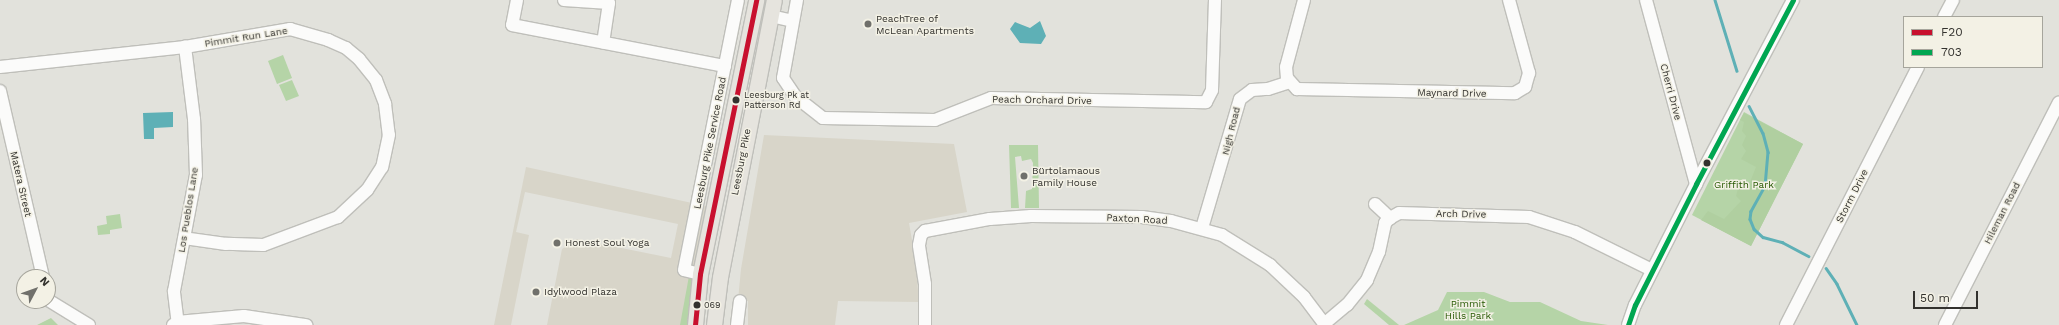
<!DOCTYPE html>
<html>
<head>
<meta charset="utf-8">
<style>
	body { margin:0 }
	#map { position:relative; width:2059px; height:325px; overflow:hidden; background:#e2e2dc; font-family:"Work Sans",sans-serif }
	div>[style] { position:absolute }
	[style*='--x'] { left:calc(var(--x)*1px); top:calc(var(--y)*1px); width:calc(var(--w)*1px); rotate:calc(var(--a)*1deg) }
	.built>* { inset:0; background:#d8d5c9 }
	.green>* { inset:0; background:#b5d4a7 }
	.forest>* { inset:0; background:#b0cfa0 }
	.water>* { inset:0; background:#5eb0b6 }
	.stream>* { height:2.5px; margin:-1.25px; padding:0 1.25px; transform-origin:1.25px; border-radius:1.25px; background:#5eb0b6 }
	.roads { filter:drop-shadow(1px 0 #bfbfba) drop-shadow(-1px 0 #bfbfba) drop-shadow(0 1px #bfbfba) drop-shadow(0 -1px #bfbfba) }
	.minor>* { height:12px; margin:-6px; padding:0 6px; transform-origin:6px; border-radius:6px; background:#fbfbfa }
	.major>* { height:15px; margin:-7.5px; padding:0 7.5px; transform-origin:7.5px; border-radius:7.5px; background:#e6e4de }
	.bus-1>* { height:5px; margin:-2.5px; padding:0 2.5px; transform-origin:2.5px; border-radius:2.5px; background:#c8102e }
	.bus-2>* { height:5px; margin:-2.5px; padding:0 2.5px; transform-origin:2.5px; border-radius:2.5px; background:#00a651 }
	.dots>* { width:11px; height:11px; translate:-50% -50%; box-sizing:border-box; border:2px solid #f3f1e5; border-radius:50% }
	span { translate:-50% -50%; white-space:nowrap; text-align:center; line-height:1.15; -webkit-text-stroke:3px #f3f1e5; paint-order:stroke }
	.bus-label { font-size:9px; color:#33322e }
	.left { translate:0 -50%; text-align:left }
	.poi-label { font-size:10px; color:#33322e }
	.street-label { font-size:10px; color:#33322e }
	.park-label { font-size:10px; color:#255801 }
	.legend { position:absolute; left:1903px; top:16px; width:140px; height:52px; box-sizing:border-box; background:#f3f1e5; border:1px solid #a6a59c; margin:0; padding:5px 7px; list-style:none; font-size:12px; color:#33322e }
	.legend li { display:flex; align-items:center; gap:8px; height:20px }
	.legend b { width:20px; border:1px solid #a6a59c }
	.north { position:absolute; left:16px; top:269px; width:40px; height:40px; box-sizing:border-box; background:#f3f1e5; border:1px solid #a6a59c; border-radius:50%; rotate:49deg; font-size:11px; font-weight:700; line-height:16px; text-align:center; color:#33322e }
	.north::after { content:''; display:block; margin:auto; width:14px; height:18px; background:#70706b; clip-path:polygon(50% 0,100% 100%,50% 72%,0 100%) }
	.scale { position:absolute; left:1913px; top:291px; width:65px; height:18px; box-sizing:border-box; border:2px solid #33322e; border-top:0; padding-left:5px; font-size:12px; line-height:14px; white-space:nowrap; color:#33322e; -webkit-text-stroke:3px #f3f1e5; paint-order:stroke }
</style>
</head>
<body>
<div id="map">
	<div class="built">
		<div style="clip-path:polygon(764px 135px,954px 144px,967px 212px,909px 223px,915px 257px,919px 302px,838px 301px,835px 325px,748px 325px,748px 301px,738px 300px,741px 269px)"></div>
		<div style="clip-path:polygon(526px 167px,706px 206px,691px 278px,686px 325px,547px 325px,562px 249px,577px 239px,671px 258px,678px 224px,525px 192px,516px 232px,529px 235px,511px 325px,494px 325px)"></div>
	</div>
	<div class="green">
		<div style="clip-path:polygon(283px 55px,292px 78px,277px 84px,268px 61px)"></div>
		<div style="clip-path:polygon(292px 80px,299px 96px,286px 101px,279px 85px)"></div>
		<div style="clip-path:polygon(1744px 112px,1803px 144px,1751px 246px,1692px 215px)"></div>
		<div style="clip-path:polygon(1009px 145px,1038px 145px,1039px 208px,1025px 208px,1026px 191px,1032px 189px,1033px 163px,1031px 159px,1022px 161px,1021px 156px,1015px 157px,1019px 208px,1011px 208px)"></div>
		<div style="clip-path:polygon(120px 214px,122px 228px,110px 230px,110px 234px,98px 235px,97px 226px,107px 224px,106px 216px)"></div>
		<div style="clip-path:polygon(689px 276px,693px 280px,687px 325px,680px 325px)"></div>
		<div style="clip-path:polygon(1447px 292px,1484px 292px,1510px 302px,1540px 302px,1581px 321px,1608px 325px,1404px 325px,1438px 310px)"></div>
		<div style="clip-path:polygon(1367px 299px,1399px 325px,1389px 325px,1364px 304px)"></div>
		<div style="clip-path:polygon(51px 318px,58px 325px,37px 325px)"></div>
	</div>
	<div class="forest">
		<div style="clip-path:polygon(1744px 113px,1803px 144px,1751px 246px,1701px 220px,1708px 211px,1724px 219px,1741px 201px,1736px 196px,1738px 188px,1741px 184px,1748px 187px,1756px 167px,1741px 159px,1746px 151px,1742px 145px,1746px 136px,1742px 131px,1744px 122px,1740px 120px)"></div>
	</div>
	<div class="water">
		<div style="clip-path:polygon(1040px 21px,1046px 36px,1041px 44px,1020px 43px,1010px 29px,1015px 22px,1030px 28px)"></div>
		<div style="clip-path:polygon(173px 112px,173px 127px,154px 128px,154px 139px,144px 139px,143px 113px)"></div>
	</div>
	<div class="stream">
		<div style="--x:1715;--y:0;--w:74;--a:72.8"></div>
		<div style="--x:1749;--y:106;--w:30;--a:63"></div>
		<div style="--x:1763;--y:133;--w:20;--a:75"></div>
		<div style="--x:1768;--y:152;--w:34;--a:95"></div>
		<div style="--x:1765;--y:186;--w:29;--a:119"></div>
		<div style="--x:1751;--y:211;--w:8;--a:97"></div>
		<div style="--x:1750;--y:219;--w:11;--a:68"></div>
		<div style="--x:1754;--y:229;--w:12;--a:42"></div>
		<div style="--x:1763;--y:237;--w:20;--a:15"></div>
		<div style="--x:1782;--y:242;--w:30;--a:28"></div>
		<div style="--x:1826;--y:268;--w:19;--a:55"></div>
		<div style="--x:1837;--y:284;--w:46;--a:64"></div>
	</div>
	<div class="roads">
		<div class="minor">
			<div style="--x:517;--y:0;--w:25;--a:101"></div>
			<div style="--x:512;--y:25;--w:217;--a:10.9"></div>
			<div style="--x:564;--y:0;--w:45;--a:3.8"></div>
			<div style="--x:609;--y:3;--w:40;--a:98.5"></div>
			<div style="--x:797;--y:0;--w:79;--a:100.2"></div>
			<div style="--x:783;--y:78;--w:23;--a:56"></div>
			<div style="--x:796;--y:97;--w:34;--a:38"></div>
			<div style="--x:823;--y:118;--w:112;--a:1"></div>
			<div style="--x:935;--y:120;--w:60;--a:-21.4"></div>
			<div style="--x:991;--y:98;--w:215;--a:1.1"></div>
			<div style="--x:1206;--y:102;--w:13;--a:-63"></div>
			<div style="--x:1212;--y:90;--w:90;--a:-88.1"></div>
			<div style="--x:1304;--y:0;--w:69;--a:105"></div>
			<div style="--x:1286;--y:67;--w:11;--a:85"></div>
			<div style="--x:1287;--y:78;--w:15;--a:48"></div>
			<div style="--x:1297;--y:89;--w:218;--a:1.1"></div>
			<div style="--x:1515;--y:93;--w:12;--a:-31"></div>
			<div style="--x:1525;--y:87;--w:15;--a:-74"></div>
			<div style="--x:1529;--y:73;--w:76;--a:-105.3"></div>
			<div style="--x:1646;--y:0;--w:191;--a:74.8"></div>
			<div style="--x:771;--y:16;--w:22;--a:13"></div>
			<div style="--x:1944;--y:17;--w:19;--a:-62"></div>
			<div style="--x:0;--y:67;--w:186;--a:-6.2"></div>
			<div style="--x:185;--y:47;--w:107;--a:-9.7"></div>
			<div style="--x:290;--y:29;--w:40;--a:16"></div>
			<div style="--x:328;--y:40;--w:20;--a:24"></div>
			<div style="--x:346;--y:48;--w:17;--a:40"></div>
			<div style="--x:359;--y:59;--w:27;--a:51"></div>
			<div style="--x:376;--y:80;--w:26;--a:69"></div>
			<div style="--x:385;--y:104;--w:31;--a:83"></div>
			<div style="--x:389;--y:135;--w:33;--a:102"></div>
			<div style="--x:382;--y:167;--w:27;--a:123"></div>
			<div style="--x:367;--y:190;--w:40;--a:137"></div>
			<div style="--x:338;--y:217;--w:80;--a:159.5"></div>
			<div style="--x:263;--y:245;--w:37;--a:-178"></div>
			<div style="--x:226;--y:244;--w:42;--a:-171.9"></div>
			<div style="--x:0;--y:91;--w:191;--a:77"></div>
			<div style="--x:1375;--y:204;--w:21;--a:43"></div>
			<div style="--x:1202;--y:228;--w:134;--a:-73.6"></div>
			<div style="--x:1240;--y:99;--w:15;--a:-37"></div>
			<div style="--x:1252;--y:90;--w:16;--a:-4"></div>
			<div style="--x:1268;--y:89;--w:22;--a:-18"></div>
			<div style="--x:700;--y:274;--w:16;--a:-166"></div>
			<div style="--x:684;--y:270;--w:275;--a:-78.7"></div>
			<div style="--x:48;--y:300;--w:48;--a:31.4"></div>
			<div style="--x:1324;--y:324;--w:30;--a:-40"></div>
			<div style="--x:1347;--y:305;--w:32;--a:-51"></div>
			<div style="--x:1367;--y:280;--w:30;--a:-67"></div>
			<div style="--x:1379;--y:252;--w:30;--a:-78"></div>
			<div style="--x:1385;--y:223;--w:7;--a:-45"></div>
			<div style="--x:1390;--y:218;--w:10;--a:-29"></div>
			<div style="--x:1399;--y:213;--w:130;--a:1.8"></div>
			<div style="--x:1529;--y:217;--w:48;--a:18.1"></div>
			<div style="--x:1575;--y:232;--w:86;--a:26.3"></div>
			<div style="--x:173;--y:325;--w:5;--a:-37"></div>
			<div style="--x:177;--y:322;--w:67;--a:-5.1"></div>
			<div style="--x:244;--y:316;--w:63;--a:8.3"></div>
			<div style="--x:178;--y:325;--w:34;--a:-97"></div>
			<div style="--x:174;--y:291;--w:118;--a:-79.3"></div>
			<div style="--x:196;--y:175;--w:56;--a:-92"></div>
			<div style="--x:194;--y:119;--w:73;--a:-97.1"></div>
			<div style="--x:737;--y:325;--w:24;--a:-83"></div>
			<div style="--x:925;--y:325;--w:41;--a:-90"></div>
			<div style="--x:925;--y:284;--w:39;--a:-99"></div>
			<div style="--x:919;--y:245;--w:10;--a:-79"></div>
			<div style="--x:921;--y:235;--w:6;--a:-45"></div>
			<div style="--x:925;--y:231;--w:66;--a:-10.5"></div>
			<div style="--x:990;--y:219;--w:41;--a:-4.2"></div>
			<div style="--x:1031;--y:216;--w:111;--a:0.5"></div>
			<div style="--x:1142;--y:217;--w:29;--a:8"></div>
			<div style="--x:1171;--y:221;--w:53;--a:15.4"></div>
			<div style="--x:1222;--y:235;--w:57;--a:32"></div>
			<div style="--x:1270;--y:265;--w:47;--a:43.3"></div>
			<div style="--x:1304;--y:297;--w:35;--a:53"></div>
			<div style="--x:1628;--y:325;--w:21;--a:-71"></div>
			<div style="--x:1635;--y:305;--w:136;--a:-63.2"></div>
			<div style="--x:1696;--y:184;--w:208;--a:-62.2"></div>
			<div style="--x:1786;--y:325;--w:290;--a:-62.9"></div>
			<div style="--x:1945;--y:325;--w:250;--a:-62.9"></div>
		</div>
		<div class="major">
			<div style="--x:695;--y:325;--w:51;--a:-84.4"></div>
			<div style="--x:700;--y:274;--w:280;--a:-78.4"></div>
			<div style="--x:714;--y:325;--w:48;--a:-82.9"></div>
			<div style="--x:720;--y:277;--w:282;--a:-79"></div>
		</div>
	</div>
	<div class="bus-1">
		<div style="--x:695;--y:325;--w:51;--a:-84.4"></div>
		<div style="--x:700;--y:274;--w:280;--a:-78.4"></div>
	</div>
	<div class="bus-2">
		<div style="--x:1628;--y:325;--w:21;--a:-71"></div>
		<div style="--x:1635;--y:305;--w:136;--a:-63.2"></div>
		<div style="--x:1696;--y:184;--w:208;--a:-62.2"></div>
	</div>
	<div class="dots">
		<div style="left:868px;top:24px;background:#70706b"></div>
		<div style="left:736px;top:100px;background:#33322e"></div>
		<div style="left:1707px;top:163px;background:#33322e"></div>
		<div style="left:1024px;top:176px;background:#70706b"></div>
		<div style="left:557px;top:243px;background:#70706b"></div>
		<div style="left:536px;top:292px;background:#70706b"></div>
		<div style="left:697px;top:305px;background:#33322e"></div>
	</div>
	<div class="bus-label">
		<span class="left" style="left:744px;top:100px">Leesburg Pk at<br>Patterson Rd</span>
		<span class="left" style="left:704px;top:305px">069</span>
	</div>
	<div class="poi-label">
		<span class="left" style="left:876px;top:24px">PeachTree of<br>McLean Apartments</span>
		<span class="left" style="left:1032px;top:176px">Bürtolamaous<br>Family House</span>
		<span class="left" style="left:565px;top:243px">Honest Soul Yoga</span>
		<span class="left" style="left:544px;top:292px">Idylwood Plaza</span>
	</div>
	<div class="street-label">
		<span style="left:246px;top:37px;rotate:-9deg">Pimmit Run Lane</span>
		<span style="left:1671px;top:92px;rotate:75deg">Cherri Drive</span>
		<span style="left:1452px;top:93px;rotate:1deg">Maynard Drive</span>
		<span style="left:1042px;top:100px;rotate:1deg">Peach Orchard Drive</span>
		<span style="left:1231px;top:131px;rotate:-76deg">Nigh Road</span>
		<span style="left:710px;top:143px;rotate:-79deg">Leesburg Pike Service Road</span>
		<span style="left:741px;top:162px;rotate:-79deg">Leesburg Pike</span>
		<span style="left:21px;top:184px;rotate:77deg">Matera Street</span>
		<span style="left:1852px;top:196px;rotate:-63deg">Storm Drive</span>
		<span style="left:188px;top:210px;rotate:-81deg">Los Pueblos Lane</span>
		<span style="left:2002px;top:213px;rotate:-63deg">Hileman Road</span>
		<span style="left:1461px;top:214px;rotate:1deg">Arch Drive</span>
		<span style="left:1137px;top:219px;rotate:3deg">Paxton Road</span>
	</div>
	<div class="park-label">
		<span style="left:1744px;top:185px">Griffith Park</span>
		<span style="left:1468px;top:309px">Pimmit<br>Hills Park</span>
	</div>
	<ul class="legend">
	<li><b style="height:5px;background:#c8102e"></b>F20</li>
	<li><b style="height:5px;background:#00a651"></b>703</li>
	</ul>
	<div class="north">N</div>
	<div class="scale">50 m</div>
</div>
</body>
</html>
